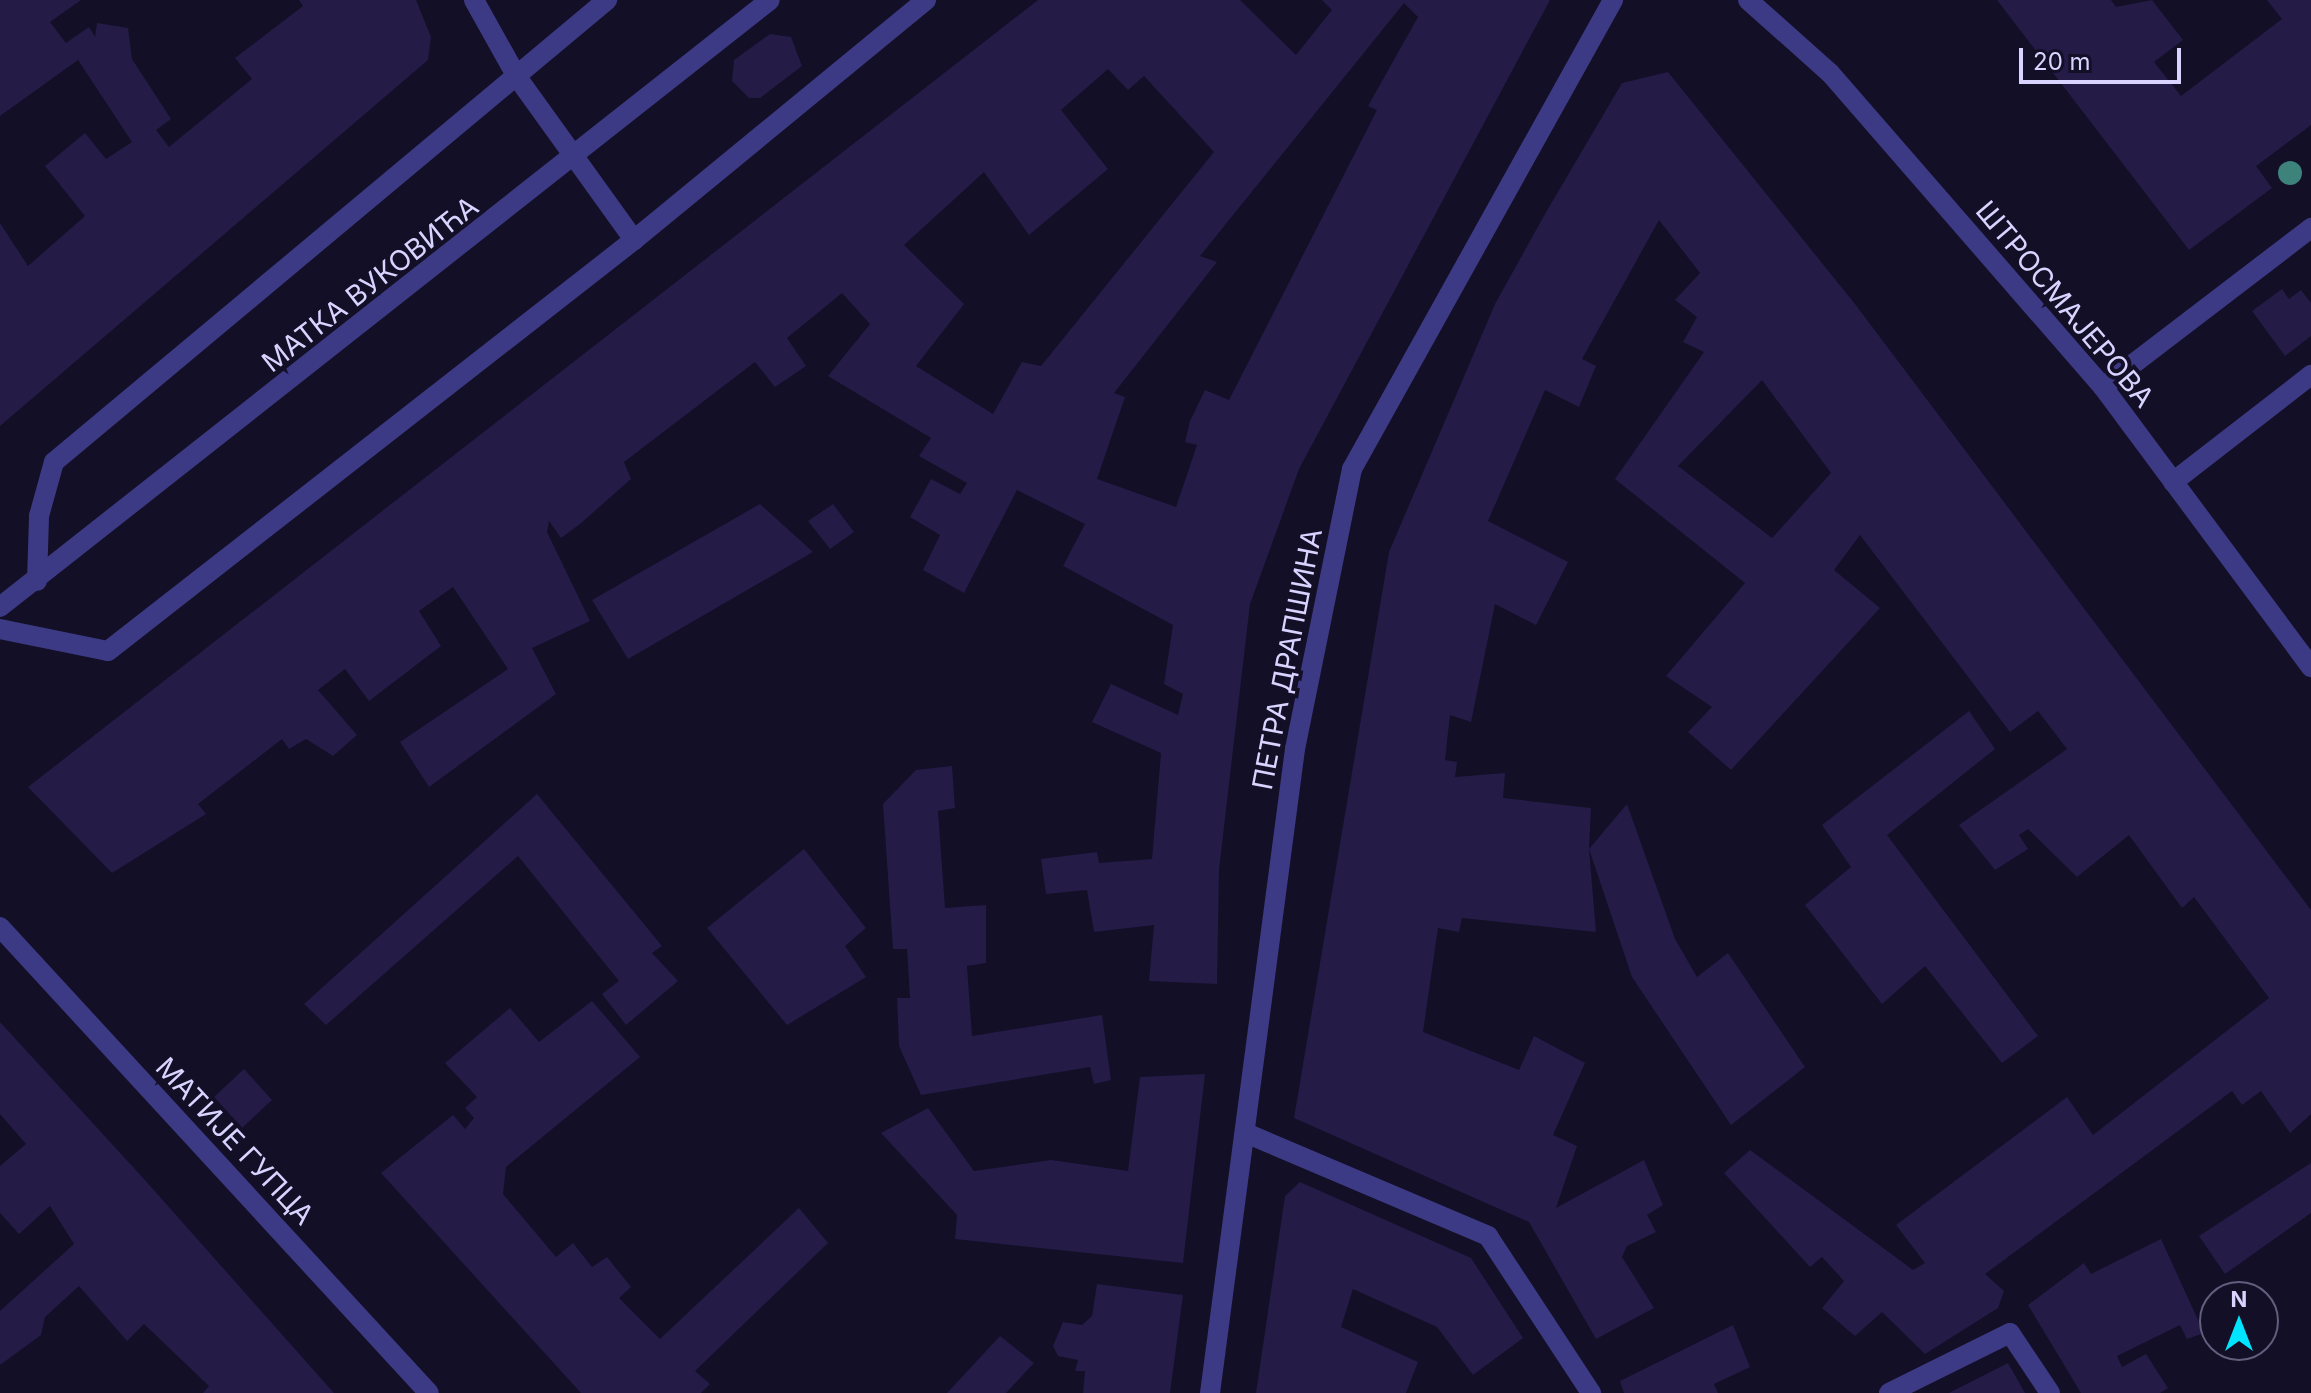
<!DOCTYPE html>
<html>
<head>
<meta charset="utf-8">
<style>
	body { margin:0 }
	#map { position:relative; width:2311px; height:1393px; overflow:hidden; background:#130f26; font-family:Inter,sans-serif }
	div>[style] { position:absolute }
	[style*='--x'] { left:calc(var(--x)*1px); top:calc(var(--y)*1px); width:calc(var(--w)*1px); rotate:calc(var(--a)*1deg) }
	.building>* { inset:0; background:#241b47 }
	.minor>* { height:20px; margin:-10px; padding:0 10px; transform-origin:10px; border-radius:10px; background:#3d3a85 }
	.trees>* { width:24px; height:24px; margin:-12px; border-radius:50%; background:#3d827b }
	span { translate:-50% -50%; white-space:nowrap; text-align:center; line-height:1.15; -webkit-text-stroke:8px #130f26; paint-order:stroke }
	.street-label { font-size:28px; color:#d9d4ff }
	.north { position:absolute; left:2199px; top:1281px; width:80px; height:80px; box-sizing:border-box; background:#130f26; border:2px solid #625e7d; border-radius:50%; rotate:0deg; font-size:22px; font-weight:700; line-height:32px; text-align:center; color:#d9d4ff }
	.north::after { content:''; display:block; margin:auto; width:28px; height:36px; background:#00e5ff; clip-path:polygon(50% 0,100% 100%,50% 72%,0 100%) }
	.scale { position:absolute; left:2019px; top:48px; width:162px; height:36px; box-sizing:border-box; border:4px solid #d9d4ff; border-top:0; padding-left:10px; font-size:24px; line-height:28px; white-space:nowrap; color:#d9d4ff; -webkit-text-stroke:6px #130f26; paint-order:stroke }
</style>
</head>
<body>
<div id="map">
	<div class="building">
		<div style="clip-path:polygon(0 0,81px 0,50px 22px,66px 43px,89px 27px,95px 37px,97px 23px,128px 28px,132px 59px,171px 119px,156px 130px,169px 147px,252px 79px,235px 58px,303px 6px,299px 0,416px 0,431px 37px,428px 60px,0 426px,0 223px,28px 266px,85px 216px,45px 166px,85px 133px,106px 159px,132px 142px,78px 60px,0 116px)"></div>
		<div style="clip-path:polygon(evenodd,1038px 0,1240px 0,1296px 55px,1332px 10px,1322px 0,1550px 0,1299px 469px,1250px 604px,1219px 870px,1217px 984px,1149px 981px,1154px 925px,1094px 932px,1087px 890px,1046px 894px,1041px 859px,1097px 852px,1099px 863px,1152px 859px,1161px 753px,1092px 722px,1111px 684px,1178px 715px,1183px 694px,1164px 684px,1173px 625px,1063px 566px,1085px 524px,1017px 490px,964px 593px,923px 570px,940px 535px,910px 517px,931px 479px,960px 494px,967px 483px,919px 456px,931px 438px,828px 376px,870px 324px,842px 293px,787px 338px,806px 366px,775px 387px,755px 362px,624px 462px,631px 479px,580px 524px,561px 538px,549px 521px,547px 532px,590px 621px,532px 648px,556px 694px,429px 787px,400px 742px,508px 669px,453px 587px,419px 611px,441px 646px,369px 701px,345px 669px,318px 690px,357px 735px,333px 756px,306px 739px,289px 749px,282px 739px,198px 804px,206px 814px,112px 873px,28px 787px,1038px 0,1404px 3px,1418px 17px,1368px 106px,1377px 110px,1229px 400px,1205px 390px,1190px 421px,1185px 442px,1197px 445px,1176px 507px,1097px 479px,1125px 397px,1114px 393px,1217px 262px,1200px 256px,1404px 3px,1038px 0,1108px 69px,1128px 90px,1144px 76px,1214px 152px,1041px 366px,1022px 362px,993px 414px,916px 366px,964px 304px,904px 245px,984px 172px,1029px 235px,1108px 169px,1061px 110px,1108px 69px)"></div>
		<div style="clip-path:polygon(1997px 0,2111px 0,2116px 7px,2152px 0,2183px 40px,2154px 62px,2181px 96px,2282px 19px,2267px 0,2311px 0,2311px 125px,2256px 166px,2272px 188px,2189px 250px)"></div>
		<div style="clip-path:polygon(770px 34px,791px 37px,802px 66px,760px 98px,749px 98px,732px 81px,734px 60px)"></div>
		<div style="clip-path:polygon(evenodd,1668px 72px,1855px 304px,2311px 910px,2311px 1114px,2290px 1133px,2261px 1091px,2242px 1105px,2232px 1091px,1985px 1274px,2004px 1291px,1998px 1308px,1925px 1354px,1882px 1312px,1855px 1336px,1822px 1308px,1844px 1281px,1822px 1257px,1810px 1267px,1724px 1173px,1750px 1150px,1913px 1270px,1925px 1263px,1896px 1225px,2067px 1097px,2093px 1135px,2269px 998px,2194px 897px,2182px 908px,2129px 835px,2077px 877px,2028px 829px,2019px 835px,2028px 849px,1995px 870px,1959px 825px,2067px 749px,2038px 711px,2010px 732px,1860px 535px,1834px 570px,1880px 608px,1731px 770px,1688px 732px,1712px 707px,1666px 676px,1745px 583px,1615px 479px,1704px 352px,1683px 342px,1697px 317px,1675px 300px,1700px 273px,1659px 220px,1582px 359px,1596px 366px,1579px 407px,1545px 390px,1488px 521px,1568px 562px,1536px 625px,1495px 604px,1471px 722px,1450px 715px,1445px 760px,1457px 762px,1455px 777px,1505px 773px,1503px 798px,1591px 808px,1589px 849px,1627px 804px,1675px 939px,1697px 977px,1728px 953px,1805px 1067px,1731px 1125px,1632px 977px,1589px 849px,1596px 932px,1462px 918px,1459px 932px,1438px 928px,1423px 1032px,1519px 1070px,1534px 1036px,1585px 1063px,1553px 1135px,1577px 1146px,1556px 1208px,1644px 1160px,1663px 1205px,1647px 1215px,1656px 1232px,1627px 1246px,1622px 1257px,1654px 1308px,1596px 1339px,1529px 1222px,1294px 1118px,1389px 552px,1495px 304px,1545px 214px,1622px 83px,1668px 72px,1762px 380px,1831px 473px,1772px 538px,1678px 466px,1762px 380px)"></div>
		<div style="clip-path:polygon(2282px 289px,2289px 299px,2301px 290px,2311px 303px,2311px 336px,2285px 356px,2252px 311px)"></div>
		<div style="clip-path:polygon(760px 504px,813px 552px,628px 659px,592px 600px)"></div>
		<div style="clip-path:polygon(833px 504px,854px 532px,830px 549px,808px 521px)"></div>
		<div style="clip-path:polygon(1969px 711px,1995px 749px,1887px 835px,2038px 1036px,2002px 1063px,1925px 966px,1882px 1004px,1805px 905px,1851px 867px,1822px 825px)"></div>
		<div style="clip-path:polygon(952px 766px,955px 808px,938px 811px,945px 908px,986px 905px,986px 963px,967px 966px,972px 1036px,1102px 1015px,1111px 1080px,1094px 1084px,1090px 1067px,921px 1095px,899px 1046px,897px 998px,910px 998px,907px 949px,893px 949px,883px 804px,916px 770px)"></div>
		<div style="clip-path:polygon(537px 794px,662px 946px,652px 953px,678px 981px,626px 1025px,602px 994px,619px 981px,518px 856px,326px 1025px,304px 1004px)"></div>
		<div style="clip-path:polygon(804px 849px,866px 928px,845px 946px,866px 977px,787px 1025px,707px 928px)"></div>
		<div style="clip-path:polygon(592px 1001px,640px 1057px,506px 1167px,503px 1194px,556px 1257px,573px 1243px,592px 1267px,607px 1257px,631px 1287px,619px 1298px,660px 1339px,799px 1208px,828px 1243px,695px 1371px,710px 1384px,701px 1393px,581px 1393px,381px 1173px,453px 1115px,465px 1129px,474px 1118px,465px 1108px,477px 1097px,445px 1063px,510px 1008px,539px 1042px)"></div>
		<div style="clip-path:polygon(0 1022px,144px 1179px,334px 1393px,203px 1393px,209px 1386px,144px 1324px,127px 1341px,79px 1286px,45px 1317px,41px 1335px,0 1365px,0 1311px,74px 1244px,50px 1206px,19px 1234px,0 1213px,0 1166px,26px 1144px,0 1114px)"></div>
		<div style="clip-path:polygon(244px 1069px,272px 1100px,242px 1128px,214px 1097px)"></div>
		<div style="clip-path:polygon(1205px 1074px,1183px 1263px,955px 1239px,957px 1215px,881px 1133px,928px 1108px,974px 1171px,1051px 1160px,1128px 1171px,1140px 1077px)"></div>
		<div style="clip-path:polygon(2311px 1163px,2311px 1213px,2225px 1274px,2199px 1236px)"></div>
		<div style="clip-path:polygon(1300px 1182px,1471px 1258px,1523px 1338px,1473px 1375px,1437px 1327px,1353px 1289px,1341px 1327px,1418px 1362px,1406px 1393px,1256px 1393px,1285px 1196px)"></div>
		<div style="clip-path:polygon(2161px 1239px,2204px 1333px,2187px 1339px,2180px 1325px,2117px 1356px,2122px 1367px,2146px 1354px,2168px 1388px,2160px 1393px,2081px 1393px,2028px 1305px,2084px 1263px,2091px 1274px)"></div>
		<div style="clip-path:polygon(1097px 1284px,1183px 1295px,1170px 1393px,1083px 1393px,1085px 1371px,1075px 1371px,1078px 1360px,1058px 1356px,1053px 1346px,1063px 1322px,1082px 1325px,1092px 1316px)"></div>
		<div style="clip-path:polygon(1733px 1325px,1750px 1367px,1714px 1384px,1718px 1393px,1624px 1393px,1620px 1381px)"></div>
		<div style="clip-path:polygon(1000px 1336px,1034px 1363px,1006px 1393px,947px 1393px)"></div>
		<div style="clip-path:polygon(2008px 1363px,2025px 1393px,1949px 1393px)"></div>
	</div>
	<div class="minor">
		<div style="--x:474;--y:0;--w:88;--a:60.8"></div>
		<div style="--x:517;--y:77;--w:201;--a:54.3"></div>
		<div style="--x:1748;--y:0;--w:110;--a:41.7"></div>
		<div style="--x:1830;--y:73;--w:416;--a:49"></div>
		<div style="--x:2103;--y:387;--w:349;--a:53.4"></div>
		<div style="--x:2103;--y:387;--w:262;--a:-37.4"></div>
		<div style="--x:2173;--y:482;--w:175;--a:-37.8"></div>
		<div style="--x:37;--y:581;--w:65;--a:-88.2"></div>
		<div style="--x:39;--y:516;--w:56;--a:-74.5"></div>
		<div style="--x:54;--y:462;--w:721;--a:-39.88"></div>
		<div style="--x:0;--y:607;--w:980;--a:-38.25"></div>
		<div style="--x:0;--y:629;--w:110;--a:11.5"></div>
		<div style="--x:108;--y:651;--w:668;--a:-38"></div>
		<div style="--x:634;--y:240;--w:378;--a:-39.4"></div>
		<div style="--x:0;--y:927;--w:633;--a:47.37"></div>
		<div style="--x:1248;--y:1134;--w:261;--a:23"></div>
		<div style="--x:1488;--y:1236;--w:188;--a:56.7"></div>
		<div style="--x:1210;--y:1393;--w:650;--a:-82.48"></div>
		<div style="--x:1295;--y:749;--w:286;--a:-78.5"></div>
		<div style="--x:1352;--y:469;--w:537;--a:-60.9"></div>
		<div style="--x:1889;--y:1393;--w:135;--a:-26.4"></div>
		<div style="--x:2010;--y:1333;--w:72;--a:56.3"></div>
	</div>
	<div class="trees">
		<div style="left:2290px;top:173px"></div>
	</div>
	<div class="street-label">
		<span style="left:370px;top:284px;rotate:-38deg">МАТКА ВУКОВИЋА</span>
		<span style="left:2065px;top:304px;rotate:50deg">ШТРОСМАЈЕРОВА</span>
		<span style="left:1287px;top:659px;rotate:-79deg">ПЕТРА ДРАПШИНА</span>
		<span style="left:235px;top:1141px;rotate:47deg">МАТИЈЕ ГУПЦА</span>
	</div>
	<div class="north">N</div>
	<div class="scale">20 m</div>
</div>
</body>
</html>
